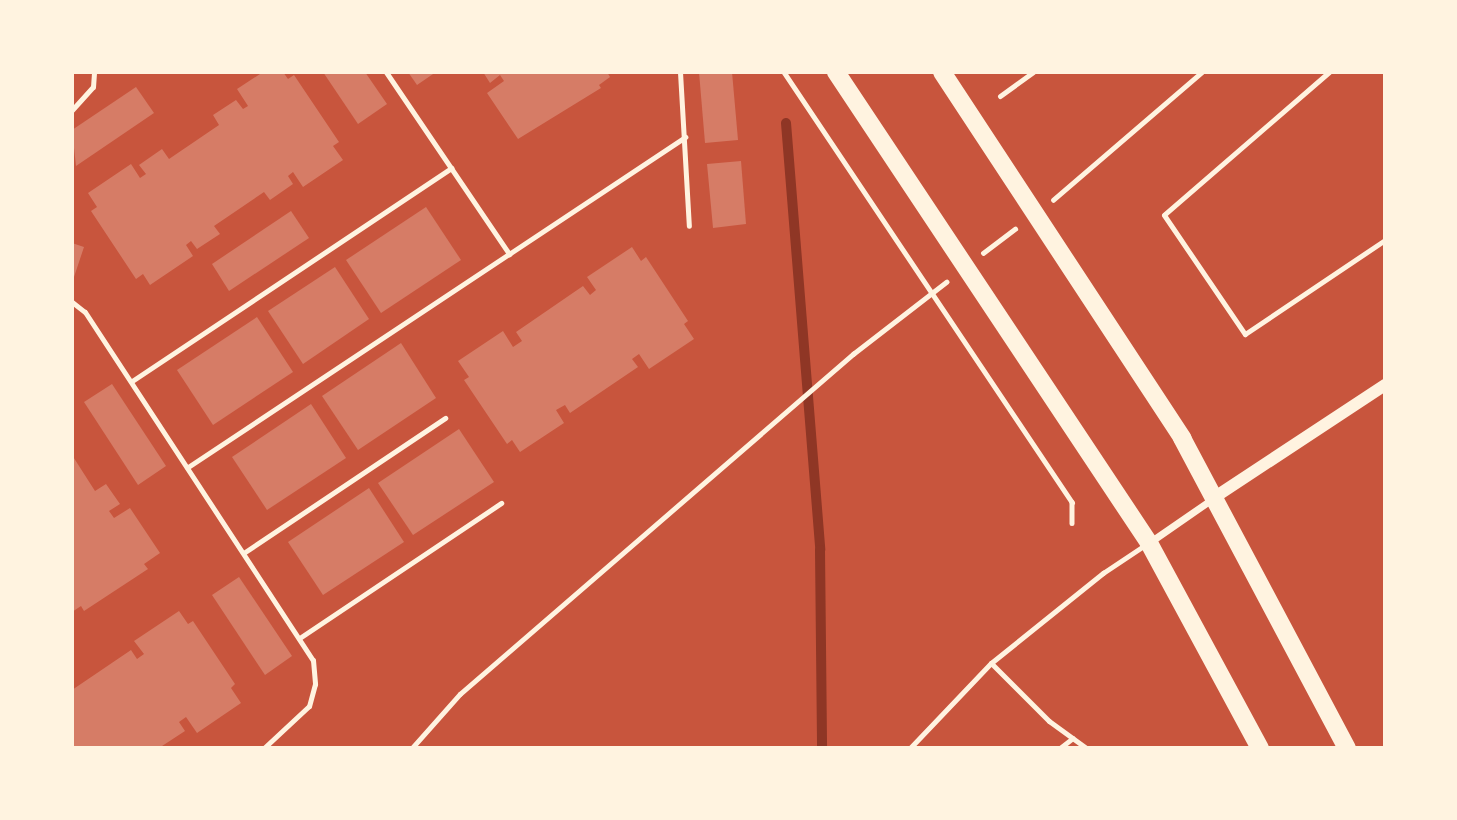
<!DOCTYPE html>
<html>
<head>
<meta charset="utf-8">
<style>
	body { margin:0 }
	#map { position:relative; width:1457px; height:820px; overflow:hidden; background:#c8553d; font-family:"Roboto Condensed",sans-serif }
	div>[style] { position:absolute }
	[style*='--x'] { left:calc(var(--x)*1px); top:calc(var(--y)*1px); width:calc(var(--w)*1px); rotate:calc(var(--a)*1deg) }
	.stream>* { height:10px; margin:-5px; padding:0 5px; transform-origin:5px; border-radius:5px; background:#8f3625 }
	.building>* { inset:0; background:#d67c66 }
	.path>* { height:4.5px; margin:-2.25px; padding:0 2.25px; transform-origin:2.25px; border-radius:2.25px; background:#fff3e0 }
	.service>* { height:5px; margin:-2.5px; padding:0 2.5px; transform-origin:2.5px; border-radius:2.5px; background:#fff3e0 }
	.minor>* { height:7px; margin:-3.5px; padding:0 3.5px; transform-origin:3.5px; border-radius:3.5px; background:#fff3e0 }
	.tertiary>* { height:12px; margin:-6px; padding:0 6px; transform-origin:6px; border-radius:6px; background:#fff3e0 }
	.primary>* { height:18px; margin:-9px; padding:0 9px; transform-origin:9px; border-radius:9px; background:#fff3e0 }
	span { translate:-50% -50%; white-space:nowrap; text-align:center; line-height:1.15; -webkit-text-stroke:7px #fff3e0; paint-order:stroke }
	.frame { position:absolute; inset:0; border:74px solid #fff3e0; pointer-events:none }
</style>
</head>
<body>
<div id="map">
	<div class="stream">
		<div style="--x:786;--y:123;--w:428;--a:85.4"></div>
		<div style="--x:820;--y:550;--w:198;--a:89.4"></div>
	</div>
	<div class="building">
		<div style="clip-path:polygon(263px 72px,283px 72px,288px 79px,294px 75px,339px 142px,333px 146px,343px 160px,303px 187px,293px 172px,288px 176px,293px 184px,270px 200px,264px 192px,214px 226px,220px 234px,197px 249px,191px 241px,186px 245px,193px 256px,150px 285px,143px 274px,136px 279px,91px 211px,97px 207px,88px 193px,131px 164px,140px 178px,146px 174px,139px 165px,162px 149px,169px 159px,219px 125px,213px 115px,236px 100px,243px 109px,248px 106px,237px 89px)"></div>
		<div style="clip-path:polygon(323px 72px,365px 72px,387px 104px,358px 124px)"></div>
		<div style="clip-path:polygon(408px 72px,436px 72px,417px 85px)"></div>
		<div style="clip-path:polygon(483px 72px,607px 72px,610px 77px,599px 85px,601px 88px,518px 139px,487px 93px,504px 81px,500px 75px,490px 83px)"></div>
		<div style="clip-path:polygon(699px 72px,732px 72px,738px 140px,705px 143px)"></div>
		<div style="clip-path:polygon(136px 87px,154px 113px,76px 166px,72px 130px)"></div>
		<div style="clip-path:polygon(741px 161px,746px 224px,713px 228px,707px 164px)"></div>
		<div style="clip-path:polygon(426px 207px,461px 260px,381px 313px,346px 260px)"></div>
		<div style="clip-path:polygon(291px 211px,309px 238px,229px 291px,212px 264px)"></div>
		<div style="clip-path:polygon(72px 243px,84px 247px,72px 283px)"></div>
		<div style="clip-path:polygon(632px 247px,641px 261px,646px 257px,688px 321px,684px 324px,694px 339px,649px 369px,639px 354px,632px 359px,638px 367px,570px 413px,565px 405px,556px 410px,564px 423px,520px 452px,512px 440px,507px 444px,464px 380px,469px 377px,458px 361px,503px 331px,513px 347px,522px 341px,516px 332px,583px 286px,590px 295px,596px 290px,587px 277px)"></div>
		<div style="clip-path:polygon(335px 267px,369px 319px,303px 364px,268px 311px)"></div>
		<div style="clip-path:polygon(257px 317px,293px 372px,213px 425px,177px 370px)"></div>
		<div style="clip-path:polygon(401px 343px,436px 398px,358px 450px,322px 396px)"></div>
		<div style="clip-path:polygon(112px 384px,166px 466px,138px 485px,84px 402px)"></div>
		<div style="clip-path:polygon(311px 404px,346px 458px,267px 510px,232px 457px)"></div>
		<div style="clip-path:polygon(459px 429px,494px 482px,413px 535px,378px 483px)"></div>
		<div style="clip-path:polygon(72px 455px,95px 491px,106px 484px,120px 504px,109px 511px,114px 518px,130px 508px,160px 553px,144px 564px,148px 569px,84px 611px,81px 606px,72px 612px)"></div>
		<div style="clip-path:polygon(369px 488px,404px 542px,323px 595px,288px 542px)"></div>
		<div style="clip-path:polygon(239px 577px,292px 656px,265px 675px,212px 595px)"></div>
		<div style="clip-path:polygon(179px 611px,188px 624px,193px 621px,235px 684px,231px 688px,241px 703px,197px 733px,186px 717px,179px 722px,185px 731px,159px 748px,72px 748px,72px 690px,131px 650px,137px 659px,144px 654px,134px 641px)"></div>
	</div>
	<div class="path">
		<div style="--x:784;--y:72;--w:518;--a:56.19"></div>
		<div style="--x:1072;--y:502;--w:21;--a:90"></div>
		<div style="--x:1053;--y:200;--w:196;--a:-40.7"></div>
		<div style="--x:983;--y:253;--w:40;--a:-37"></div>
		<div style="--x:412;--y:748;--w:72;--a:-48.4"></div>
		<div style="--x:460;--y:694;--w:520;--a:-40.86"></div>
		<div style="--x:853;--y:354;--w:118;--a:-37.7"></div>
	</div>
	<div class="service">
		<div style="--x:386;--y:72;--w:220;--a:55.9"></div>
		<div style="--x:680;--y:72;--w:154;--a:86.7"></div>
		<div style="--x:1329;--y:72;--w:218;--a:139.1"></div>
		<div style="--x:1164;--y:215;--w:144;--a:55.8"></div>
		<div style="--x:1245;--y:334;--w:169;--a:-33.9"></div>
		<div style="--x:1000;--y:96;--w:41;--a:-36"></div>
		<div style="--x:72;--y:110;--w:31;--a:-48"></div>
		<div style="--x:93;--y:87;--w:15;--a:-86"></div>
		<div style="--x:72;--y:302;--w:16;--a:38"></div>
		<div style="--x:85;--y:312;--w:416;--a:56.8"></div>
		<div style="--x:313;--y:660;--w:24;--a:85"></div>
		<div style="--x:315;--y:684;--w:23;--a:105"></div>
		<div style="--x:309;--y:706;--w:62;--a:137"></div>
		<div style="--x:132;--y:381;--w:384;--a:-33.7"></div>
		<div style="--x:188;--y:467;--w:597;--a:-33.58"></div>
		<div style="--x:245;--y:552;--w:241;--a:-33.8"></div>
		<div style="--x:301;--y:637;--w:241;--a:-33.8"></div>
		<div style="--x:991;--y:663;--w:82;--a:45"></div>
		<div style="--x:1049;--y:721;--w:46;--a:36.1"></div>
		<div style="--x:910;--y:748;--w:117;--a:-46.4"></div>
		<div style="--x:991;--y:663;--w:144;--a:-38.8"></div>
		<div style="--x:1103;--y:573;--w:50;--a:-33.7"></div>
		<div style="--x:1060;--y:748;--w:16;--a:-38"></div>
	</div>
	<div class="minor">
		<div style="--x:1150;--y:542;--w:79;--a:-34.7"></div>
	</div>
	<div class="tertiary">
		<div style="--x:1215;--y:497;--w:204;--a:-33.4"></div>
	</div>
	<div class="primary">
		<div style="--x:836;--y:72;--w:566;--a:56.39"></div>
		<div style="--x:1149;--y:543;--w:233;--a:61.6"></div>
		<div style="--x:942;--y:72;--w:438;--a:56.7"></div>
		<div style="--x:1182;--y:438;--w:351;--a:62"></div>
	</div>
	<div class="frame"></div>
</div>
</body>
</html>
